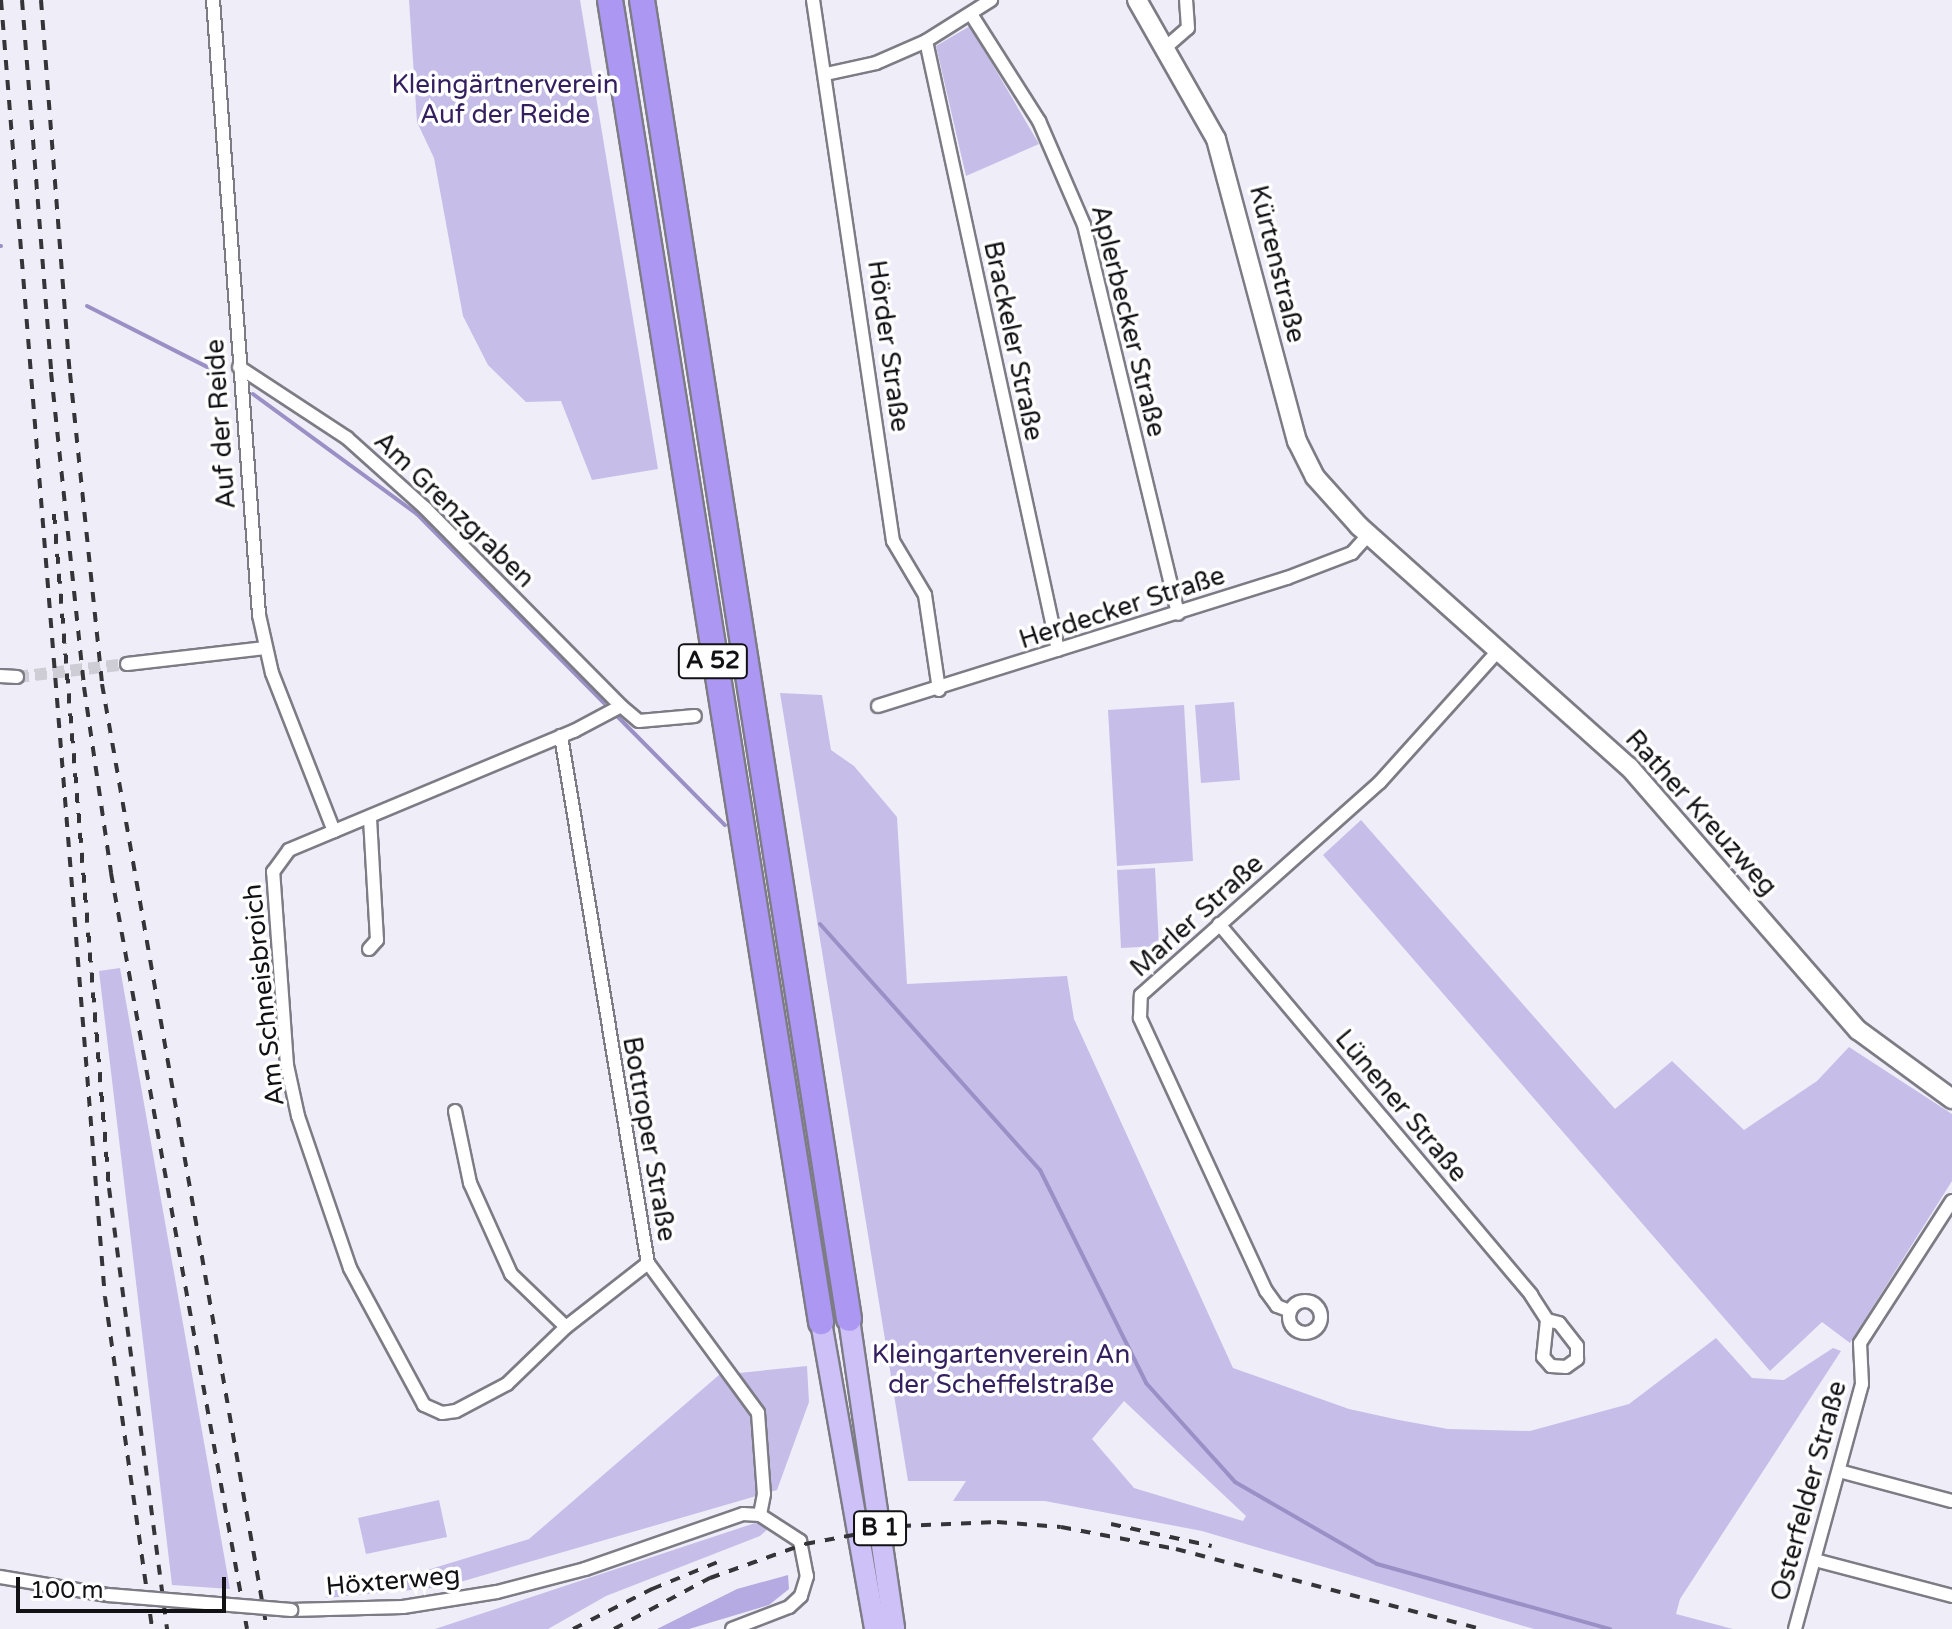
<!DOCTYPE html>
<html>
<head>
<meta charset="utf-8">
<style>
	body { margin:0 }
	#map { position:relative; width:1952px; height:1629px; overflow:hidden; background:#efedf7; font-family:"Varela Round",sans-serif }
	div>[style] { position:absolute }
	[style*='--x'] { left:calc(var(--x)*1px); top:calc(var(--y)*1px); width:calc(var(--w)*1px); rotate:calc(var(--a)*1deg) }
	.green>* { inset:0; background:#c6bee9 }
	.forest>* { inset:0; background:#b5aae1 }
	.stream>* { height:4px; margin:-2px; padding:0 2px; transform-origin:2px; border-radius:2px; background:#9a90c5 }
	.street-tunnel>* { height:12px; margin-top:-6px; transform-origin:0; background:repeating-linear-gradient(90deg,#ceccd5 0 12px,transparent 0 18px) }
	.roads { filter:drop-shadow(2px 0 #7d7c85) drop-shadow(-2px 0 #7d7c85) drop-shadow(0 2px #7d7c85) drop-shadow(0 -2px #7d7c85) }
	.street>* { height:12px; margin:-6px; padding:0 6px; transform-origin:6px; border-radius:6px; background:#fff }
	.street>.ring { margin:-6px; padding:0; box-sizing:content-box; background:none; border:12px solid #fff; border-radius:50% }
	.secondary>* { height:18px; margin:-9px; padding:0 9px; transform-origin:9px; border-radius:9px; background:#fff }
	.primary>* { height:20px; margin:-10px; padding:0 10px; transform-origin:10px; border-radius:10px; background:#cdc1f8 }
	.highway>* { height:24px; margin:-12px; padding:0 12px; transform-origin:12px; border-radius:12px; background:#ac98f3 }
	.rail>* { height:4px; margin-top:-2px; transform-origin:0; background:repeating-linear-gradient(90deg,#353539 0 10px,transparent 0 20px) }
	.bridges { filter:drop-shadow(2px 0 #7d7c85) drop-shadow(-2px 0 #7d7c85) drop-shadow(0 2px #7d7c85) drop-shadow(0 -2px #7d7c85) }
	.street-bridge>* { height:12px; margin:-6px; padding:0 6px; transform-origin:6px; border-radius:6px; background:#fff }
	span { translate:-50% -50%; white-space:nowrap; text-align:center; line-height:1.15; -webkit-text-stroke:7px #fff; paint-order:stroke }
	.shield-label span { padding:2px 6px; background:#fff; border:2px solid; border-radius:6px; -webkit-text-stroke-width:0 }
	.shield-label { font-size:24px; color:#121215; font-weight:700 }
	.park-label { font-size:26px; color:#342060 }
	.street-label { font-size:26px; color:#121215 }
	.scale { position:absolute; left:16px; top:1577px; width:210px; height:36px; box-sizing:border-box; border:4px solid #121215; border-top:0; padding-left:10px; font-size:24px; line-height:28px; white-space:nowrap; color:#121215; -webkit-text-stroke:6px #fff; paint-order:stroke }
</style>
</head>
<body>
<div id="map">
	<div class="green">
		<div style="clip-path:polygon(409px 0,580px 0,658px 469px,592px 480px,561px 401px,526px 402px,488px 365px,463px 316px,434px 158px,417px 122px)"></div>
		<div style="clip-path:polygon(970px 26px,1039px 144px,966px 176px,936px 46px)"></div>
		<div style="clip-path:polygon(evenodd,780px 693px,822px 695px,831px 750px,854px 766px,897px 817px,907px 984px,1067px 976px,1074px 1019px,1233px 1368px,1349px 1409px,1399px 1420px,1448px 1429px,1530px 1431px,1629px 1404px,1716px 1338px,1752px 1378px,1784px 1380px,1833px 1348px,1841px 1351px,1680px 1599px,1676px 1614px,1733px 1629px,1534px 1629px,1202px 1531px,1045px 1501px,953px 1501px,966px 1481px,908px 1481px,780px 693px,1124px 1401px,1246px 1516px,1243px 1521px,1134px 1488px,1092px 1439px,1124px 1401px)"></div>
		<div style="clip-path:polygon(1234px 702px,1240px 780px,1201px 783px,1195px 705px)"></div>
		<div style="clip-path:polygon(1184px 705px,1193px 861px,1117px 866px,1108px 710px)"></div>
		<div style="clip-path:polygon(1361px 820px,1615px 1109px,1672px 1061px,1744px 1130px,1817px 1081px,1849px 1047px,1952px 1114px,1952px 1181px,1850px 1343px,1822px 1322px,1770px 1371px,1323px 855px)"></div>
		<div style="clip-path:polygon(1155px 868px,1159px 946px,1121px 948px,1117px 870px)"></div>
		<div style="clip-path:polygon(120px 968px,230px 1589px,172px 1585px,99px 971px)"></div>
		<div style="clip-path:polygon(807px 1366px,809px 1402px,777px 1490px,443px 1587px,326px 1598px,327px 1590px,365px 1589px,529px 1539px,719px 1375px)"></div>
		<div style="clip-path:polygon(439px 1500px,447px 1537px,366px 1554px,358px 1518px)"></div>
		<div style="clip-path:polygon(755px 1523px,771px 1526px,760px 1536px,606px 1596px,548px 1629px,435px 1629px)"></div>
	</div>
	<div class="forest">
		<div style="clip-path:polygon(788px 1575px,789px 1589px,769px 1605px,689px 1629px,657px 1629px,737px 1589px)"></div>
	</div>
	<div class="stream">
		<div style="--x:0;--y:246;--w:1;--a:0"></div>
		<div style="--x:87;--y:306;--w:155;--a:26.9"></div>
		<div style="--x:253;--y:394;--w:203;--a:36.2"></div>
		<div style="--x:417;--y:514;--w:266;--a:45.3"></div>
		<div style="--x:618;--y:717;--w:152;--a:45.3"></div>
		<div style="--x:820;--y:924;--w:330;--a:48.2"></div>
		<div style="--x:1040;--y:1170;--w:238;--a:63.5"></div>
		<div style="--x:1146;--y:1383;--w:133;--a:48"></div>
		<div style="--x:1235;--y:1482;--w:164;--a:30"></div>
		<div style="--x:1377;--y:1564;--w:242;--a:15.6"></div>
	</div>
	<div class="street-tunnel">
		<div style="--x:17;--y:677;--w:111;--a:-6.7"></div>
	</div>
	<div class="roads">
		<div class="street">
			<div style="--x:213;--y:0;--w:617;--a:85.72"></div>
			<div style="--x:259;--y:615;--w:59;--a:77.4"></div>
			<div style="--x:272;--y:673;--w:170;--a:68.6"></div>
			<div style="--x:813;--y:0;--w:547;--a:81.59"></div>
			<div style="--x:893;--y:541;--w:63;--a:59.3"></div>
			<div style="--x:925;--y:595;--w:96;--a:81.6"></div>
			<div style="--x:971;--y:14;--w:127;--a:57.6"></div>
			<div style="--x:1039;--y:121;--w:113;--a:66.6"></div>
			<div style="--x:1084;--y:225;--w:400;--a:76.4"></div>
			<div style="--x:926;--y:41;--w:623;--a:77.77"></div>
			<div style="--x:1165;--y:48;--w:30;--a:-41"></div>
			<div style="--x:1188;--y:28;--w:28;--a:-94"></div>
			<div style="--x:826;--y:74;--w:51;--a:-12.4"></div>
			<div style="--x:876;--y:63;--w:55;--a:-23.7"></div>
			<div style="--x:926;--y:41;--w:77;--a:-32.2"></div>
			<div style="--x:239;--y:367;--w:129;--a:33.3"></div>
			<div style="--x:347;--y:438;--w:105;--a:41.9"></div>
			<div style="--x:425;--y:508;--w:279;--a:45.3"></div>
			<div style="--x:127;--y:664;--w:139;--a:-6.6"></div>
			<div style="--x:0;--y:676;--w:17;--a:3"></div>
			<div style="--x:878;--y:706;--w:429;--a:-17.4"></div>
			<div style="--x:1287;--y:578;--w:70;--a:-21"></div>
			<div style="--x:1352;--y:553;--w:25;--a:-48"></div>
			<div style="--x:561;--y:736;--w:534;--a:80.63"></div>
			<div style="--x:648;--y:1263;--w:186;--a:53.7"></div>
			<div style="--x:758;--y:1413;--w:81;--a:85.8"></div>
			<div style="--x:764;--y:1494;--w:21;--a:101"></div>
			<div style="--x:1219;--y:924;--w:485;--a:49.9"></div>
			<div style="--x:1531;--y:1295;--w:30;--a:57"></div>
			<div style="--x:1547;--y:1320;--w:37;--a:96"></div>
			<div style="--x:1543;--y:1357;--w:12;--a:48"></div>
			<div style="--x:1551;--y:1366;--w:15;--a:4"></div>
			<div style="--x:1566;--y:1367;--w:14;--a:-36"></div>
			<div style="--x:1577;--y:1359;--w:13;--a:-90"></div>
			<div style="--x:1577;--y:1346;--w:29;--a:-128"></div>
			<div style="--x:1559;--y:1323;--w:12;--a:-166"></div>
			<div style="--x:369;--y:949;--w:12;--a:-48"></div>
			<div style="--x:377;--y:940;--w:121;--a:-93.3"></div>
			<div style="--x:455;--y:1111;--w:74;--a:78.2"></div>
			<div style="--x:470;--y:1183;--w:100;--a:65.7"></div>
			<div style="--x:511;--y:1274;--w:76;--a:43.9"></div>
			<div style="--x:648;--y:1263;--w:104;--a:142"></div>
			<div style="--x:566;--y:1327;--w:82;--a:136"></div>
			<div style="--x:507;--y:1384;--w:58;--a:152.1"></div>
			<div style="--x:456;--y:1411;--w:14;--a:172"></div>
			<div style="--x:442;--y:1413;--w:20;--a:-156"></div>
			<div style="--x:424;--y:1405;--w:156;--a:-118.4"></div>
			<div style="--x:350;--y:1268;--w:161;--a:-108.9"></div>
			<div style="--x:298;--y:1116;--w:52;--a:-102.2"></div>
			<div style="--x:287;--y:1065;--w:194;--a:-94.1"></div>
			<div style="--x:273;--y:872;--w:27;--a:-54"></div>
			<div style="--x:289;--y:850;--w:309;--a:-22.7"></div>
			<div style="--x:574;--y:731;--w:53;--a:-28"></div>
			<div style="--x:621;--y:706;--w:23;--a:40"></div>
			<div style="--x:639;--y:721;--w:56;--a:-5.1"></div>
			<div class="ring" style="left:1289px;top:1301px;width:20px;height:20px"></div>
			<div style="--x:1290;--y:1311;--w:14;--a:-159"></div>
			<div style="--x:1277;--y:1306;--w:19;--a:-126"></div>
			<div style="--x:1266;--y:1291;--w:301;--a:-114.8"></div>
			<div style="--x:1140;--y:1018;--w:23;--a:-88"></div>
			<div style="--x:1141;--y:995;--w:320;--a:-41.7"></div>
			<div style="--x:1380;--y:782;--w:176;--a:-48"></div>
			<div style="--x:1839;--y:1471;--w:117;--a:14.9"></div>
			<div style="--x:1815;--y:1560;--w:142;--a:14.7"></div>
			<div style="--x:0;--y:1577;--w:109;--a:9.5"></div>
			<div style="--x:291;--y:1610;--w:112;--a:-1.5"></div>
			<div style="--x:403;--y:1607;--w:95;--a:-9.1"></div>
			<div style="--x:497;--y:1592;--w:91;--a:-14.6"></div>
			<div style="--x:585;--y:1569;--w:167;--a:-19.2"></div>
			<div style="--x:743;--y:1514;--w:17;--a:3"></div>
			<div style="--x:760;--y:1515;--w:48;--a:33"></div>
			<div style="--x:800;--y:1541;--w:36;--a:79"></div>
			<div style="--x:807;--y:1576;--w:21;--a:107"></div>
			<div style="--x:801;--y:1596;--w:16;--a:137"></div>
			<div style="--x:789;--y:1607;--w:61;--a:158.9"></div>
			<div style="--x:1795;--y:1629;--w:254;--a:-74.7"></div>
			<div style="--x:1862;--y:1384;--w:41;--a:-92.8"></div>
			<div style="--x:1860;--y:1343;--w:169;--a:-57.1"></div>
		</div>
		<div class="secondary">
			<div style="--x:1137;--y:0;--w:160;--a:60.4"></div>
			<div style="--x:1216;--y:139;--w:313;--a:75"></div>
			<div style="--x:1297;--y:441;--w:40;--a:63.4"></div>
			<div style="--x:1315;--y:477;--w:66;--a:48.1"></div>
			<div style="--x:1359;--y:526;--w:362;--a:41.8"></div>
			<div style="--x:1629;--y:767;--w:349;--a:49"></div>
			<div style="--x:1858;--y:1030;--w:117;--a:36.3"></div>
		</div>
		<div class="primary">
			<div style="--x:849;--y:1319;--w:313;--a:81.7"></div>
			<div style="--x:821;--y:1322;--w:312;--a:80"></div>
		</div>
		<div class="highway">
			<div style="--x:610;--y:0;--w:1339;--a:80.93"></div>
			<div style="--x:642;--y:0;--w:1335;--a:81.08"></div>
		</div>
	</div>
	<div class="rail">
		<div style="--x:1;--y:0;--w:1301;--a:85.42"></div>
		<div style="--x:105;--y:1297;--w:335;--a:81.9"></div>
		<div style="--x:22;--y:0;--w:373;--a:85.5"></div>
		<div style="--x:51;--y:372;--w:317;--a:84"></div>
		<div style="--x:84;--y:687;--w:188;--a:81.7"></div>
		<div style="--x:111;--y:873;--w:768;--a:79.8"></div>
		<div style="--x:41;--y:0;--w:374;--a:85.6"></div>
		<div style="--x:70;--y:373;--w:313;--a:84.1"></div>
		<div style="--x:102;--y:684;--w:959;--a:80.1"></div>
		<div style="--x:54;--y:514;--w:676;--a:85.33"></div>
		<div style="--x:109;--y:1188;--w:445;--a:82.5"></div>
		<div style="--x:1111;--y:1524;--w:103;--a:12.3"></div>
		<div style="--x:573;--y:1629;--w:89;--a:-26.9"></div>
		<div style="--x:652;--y:1589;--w:79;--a:-22.3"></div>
		<div style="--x:614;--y:1629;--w:109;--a:-28"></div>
		<div style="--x:710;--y:1578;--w:101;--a:-19.7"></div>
		<div style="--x:805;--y:1544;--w:98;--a:-10.6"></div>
		<div style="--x:901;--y:1526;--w:96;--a:-2.4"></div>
		<div style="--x:997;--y:1522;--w:64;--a:4.5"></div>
		<div style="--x:1061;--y:1527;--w:117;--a:10.8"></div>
		<div style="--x:1176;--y:1549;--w:315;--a:14.7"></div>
	</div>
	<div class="bridges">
		<div class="street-bridge">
			<div style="--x:108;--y:1595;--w:184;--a:4.7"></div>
		</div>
	</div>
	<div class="shield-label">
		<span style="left:713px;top:661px">A 52</span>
		<span style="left:880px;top:1528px">B 1</span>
	</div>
	<div class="park-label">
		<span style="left:505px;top:100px">Kleingärtnerverein<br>Auf der Reide</span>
		<span style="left:1001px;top:1370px">Kleingartenverein An<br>der Scheffelstraße</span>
	</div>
	<div class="street-label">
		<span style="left:1277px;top:264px;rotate:76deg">Kürtenstraße</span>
		<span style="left:1128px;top:321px;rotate:76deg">Aplerbecker Straße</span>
		<span style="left:1013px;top:341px;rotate:78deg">Brackeler Straße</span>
		<span style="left:888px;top:346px;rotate:82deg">Hörder Straße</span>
		<span style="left:221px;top:424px;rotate:-94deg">Auf der Reide</span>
		<span style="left:454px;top:510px;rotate:44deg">Am Grenzgraben</span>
		<span style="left:1122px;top:608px;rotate:-18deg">Herdecker Straße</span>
		<span style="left:1701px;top:813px;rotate:48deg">Rather Kreuzweg</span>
		<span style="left:1197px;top:916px;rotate:-42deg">Marler Straße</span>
		<span style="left:264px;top:995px;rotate:-96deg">Am Schneisbroich</span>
		<span style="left:1401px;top:1106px;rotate:50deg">Lünener Straße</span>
		<span style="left:649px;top:1139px;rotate:80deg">Bottroper Straße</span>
		<span style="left:1809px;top:1491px;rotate:-75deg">Osterfelder Straße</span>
		<span style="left:393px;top:1581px;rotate:-5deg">Höxterweg</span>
	</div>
	<div class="scale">100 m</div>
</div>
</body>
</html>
